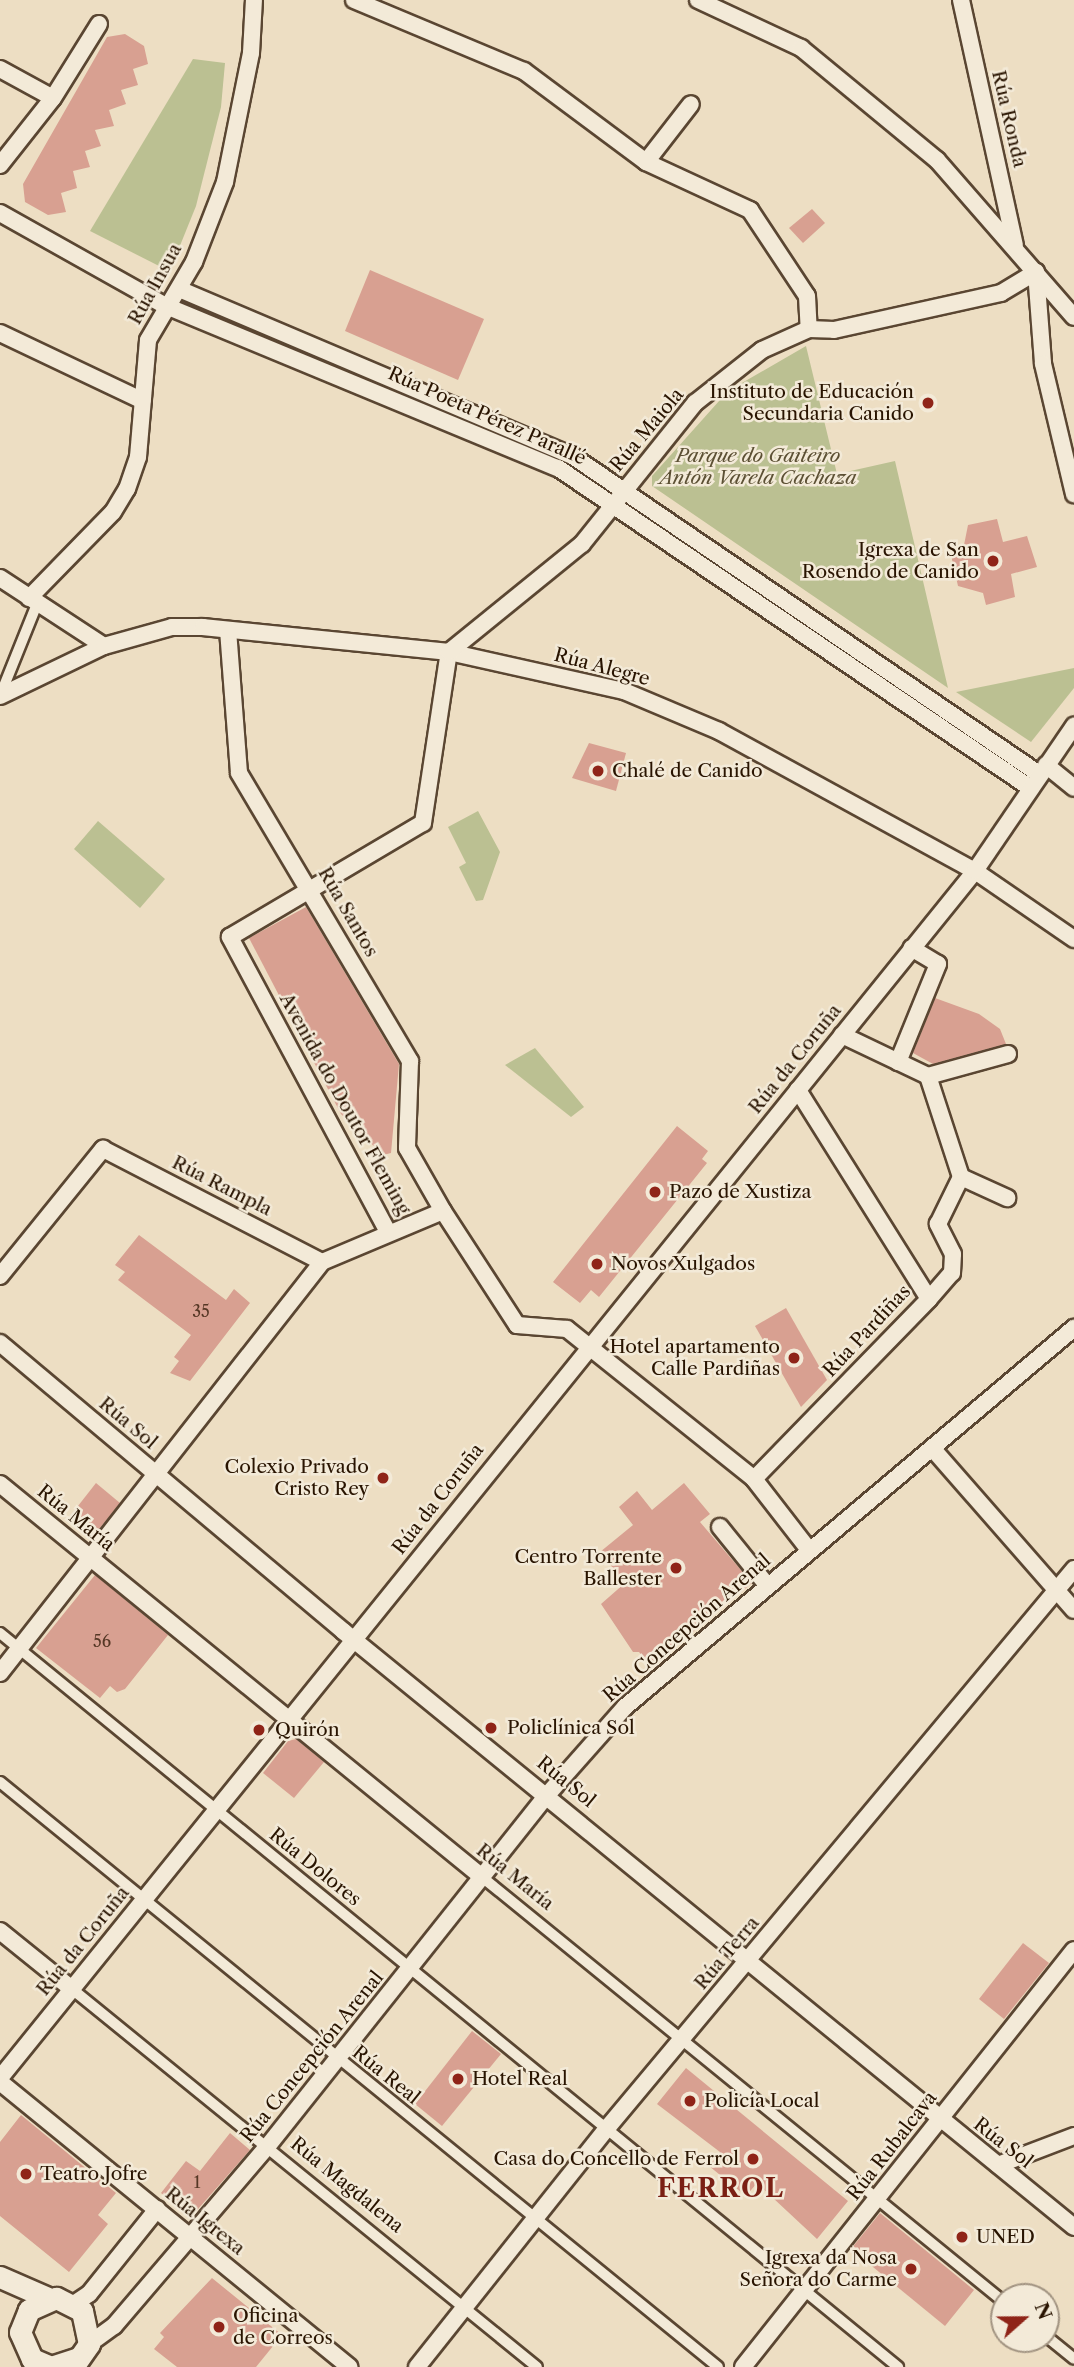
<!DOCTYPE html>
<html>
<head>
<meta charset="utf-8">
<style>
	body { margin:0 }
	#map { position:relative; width:1074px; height:2367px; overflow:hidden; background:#eddec3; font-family:"Libre Caslon Text",serif }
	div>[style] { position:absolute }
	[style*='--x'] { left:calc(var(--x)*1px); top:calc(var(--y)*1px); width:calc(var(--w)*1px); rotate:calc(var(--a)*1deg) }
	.green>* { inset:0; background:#bbc092 }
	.building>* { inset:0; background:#d8a091 }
	.roads { filter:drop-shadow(2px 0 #5a4632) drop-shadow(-2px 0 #5a4632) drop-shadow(0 2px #5a4632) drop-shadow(0 -2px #5a4632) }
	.pedestrian>* { height:10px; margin:-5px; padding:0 5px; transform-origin:5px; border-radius:5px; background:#f3ead8 }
	.minor>* { height:16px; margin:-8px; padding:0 8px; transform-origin:8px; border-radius:8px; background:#f3ead8 }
	.secondary>* { height:21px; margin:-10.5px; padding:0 10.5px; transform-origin:10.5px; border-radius:10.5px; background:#f3ead8 }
	.dots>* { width:19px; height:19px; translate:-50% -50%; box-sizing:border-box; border:4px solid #f3ead8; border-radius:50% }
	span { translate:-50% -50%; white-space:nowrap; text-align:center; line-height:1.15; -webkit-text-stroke:5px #f3ead8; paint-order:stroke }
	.number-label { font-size:16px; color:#553725 }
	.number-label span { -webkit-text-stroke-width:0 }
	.street-label { font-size:19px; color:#291401 }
	.poi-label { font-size:19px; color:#291401 }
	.right { translate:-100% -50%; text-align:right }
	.left { translate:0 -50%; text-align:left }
	.park-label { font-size:19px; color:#5c5034; font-style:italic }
	.district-label { font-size:26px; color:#7a1f14; font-weight:700; letter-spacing:2px }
	.north { position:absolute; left:990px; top:2283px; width:70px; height:70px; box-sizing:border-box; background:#f3ead8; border:2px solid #a29482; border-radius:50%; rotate:69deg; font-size:19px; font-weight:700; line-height:28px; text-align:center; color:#291401 }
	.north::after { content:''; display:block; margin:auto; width:24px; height:32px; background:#8f2418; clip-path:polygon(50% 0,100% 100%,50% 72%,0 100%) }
</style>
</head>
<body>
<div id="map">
	<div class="green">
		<div style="clip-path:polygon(193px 59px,225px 63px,221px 107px,196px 206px,173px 263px,163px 268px,90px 231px)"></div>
		<div style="clip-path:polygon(806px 346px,837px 474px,895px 461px,948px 688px,652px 486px,652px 476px,728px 391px)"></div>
		<div style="clip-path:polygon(1074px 668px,1074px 688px,1031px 742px,956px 692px)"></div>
		<div style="clip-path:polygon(478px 811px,500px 852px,483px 900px,476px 901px,459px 867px,466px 863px,448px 827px)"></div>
		<div style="clip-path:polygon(98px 821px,165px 879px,140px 908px,74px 849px)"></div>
		<div style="clip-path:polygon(535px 1048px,584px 1107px,571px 1117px,505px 1065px)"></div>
	</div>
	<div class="building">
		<div style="clip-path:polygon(125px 34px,144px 46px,148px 64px,133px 69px,138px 85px,121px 90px,126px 104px,109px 110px,114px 126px,95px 130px,101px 146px,85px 151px,90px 167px,73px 171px,77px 188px,61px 193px,66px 212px,48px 215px,25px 202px,23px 184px,107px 37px)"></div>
		<div style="clip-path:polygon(812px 209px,825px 223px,803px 243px,789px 228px)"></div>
		<div style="clip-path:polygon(370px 270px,484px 319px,458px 380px,345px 331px)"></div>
		<div style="clip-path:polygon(997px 519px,1003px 542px,1027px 536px,1037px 567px,1011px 574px,1015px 597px,986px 605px,983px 593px,958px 586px,951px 555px,963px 550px,968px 525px)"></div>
		<div style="clip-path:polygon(589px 743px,626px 753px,616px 791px,572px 778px)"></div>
		<div style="clip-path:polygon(306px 907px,399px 1064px,391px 1153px,383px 1155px,341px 1114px,249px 938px)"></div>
		<div style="clip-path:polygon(935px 998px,979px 1014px,1000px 1029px,1006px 1044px,933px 1064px,913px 1053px)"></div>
		<div style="clip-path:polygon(677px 1126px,708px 1151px,702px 1159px,707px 1163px,599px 1297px,591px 1290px,580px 1303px,553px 1282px)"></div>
		<div style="clip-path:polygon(139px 1235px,226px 1300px,234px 1289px,250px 1303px,190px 1381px,170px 1373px,179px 1361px,174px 1357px,191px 1335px,118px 1280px,125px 1272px,115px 1265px)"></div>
		<div style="clip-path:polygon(786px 1308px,827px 1380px,801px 1407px,755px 1326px)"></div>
		<div style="clip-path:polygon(96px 1483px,120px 1503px,91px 1539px,67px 1520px)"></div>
		<div style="clip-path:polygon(684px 1483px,710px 1514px,700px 1522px,752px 1583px,651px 1667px,639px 1652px,633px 1652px,601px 1604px,625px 1583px,600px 1552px,633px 1525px,619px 1507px,637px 1491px,652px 1510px)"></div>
		<div style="clip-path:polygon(95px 1575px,168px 1635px,125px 1689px,117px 1692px,110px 1686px,100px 1698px,36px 1648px)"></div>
		<div style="clip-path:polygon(296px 1739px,324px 1762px,294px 1798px,263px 1773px,288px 1741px)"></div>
		<div style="clip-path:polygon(1023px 1943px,1049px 1963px,1004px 2019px,979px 1999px)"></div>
		<div style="clip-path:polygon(472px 2031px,501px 2054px,442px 2126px,415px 2104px)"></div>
		<div style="clip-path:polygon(686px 2068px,848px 2201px,817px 2239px,757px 2183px,746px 2196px,709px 2166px,720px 2152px,657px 2104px)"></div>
		<div style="clip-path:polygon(21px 2115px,116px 2193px,98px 2215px,108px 2224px,69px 2272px,0 2216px,0 2142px)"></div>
		<div style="clip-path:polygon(230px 2133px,250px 2150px,191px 2217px,161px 2193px,186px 2161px,200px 2171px)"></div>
		<div style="clip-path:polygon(880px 2213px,974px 2290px,945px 2326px,851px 2249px)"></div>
		<div style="clip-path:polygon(212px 2278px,282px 2335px,256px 2367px,177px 2367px,154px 2349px,164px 2337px,160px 2333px)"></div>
	</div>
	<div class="roads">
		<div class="pedestrian">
			<div style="--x:0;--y:696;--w:99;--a:-68.1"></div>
			<div style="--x:0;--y:1633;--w:1160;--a:39.26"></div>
			<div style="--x:0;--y:1782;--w:926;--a:39.17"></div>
			<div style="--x:482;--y:1877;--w:673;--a:39.15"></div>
			<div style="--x:72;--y:1989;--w:599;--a:39.11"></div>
			<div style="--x:1046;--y:2336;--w:36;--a:39"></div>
		</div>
		<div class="minor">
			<div style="--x:354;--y:0;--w:184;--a:22.7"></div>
			<div style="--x:524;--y:71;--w:152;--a:36.7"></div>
			<div style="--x:646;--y:162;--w:115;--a:24.8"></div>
			<div style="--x:750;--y:210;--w:103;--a:56.5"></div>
			<div style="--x:807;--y:296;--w:33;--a:87"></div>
			<div style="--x:698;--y:0;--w:114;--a:25"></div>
			<div style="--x:801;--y:48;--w:176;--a:39.5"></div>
			<div style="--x:937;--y:160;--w:208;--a:48.9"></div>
			<div style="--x:961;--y:0;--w:251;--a:77.6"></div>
			<div style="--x:0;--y:69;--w:60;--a:28.7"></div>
			<div style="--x:646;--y:162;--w:73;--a:-52.2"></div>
			<div style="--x:0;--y:165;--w:85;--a:-51.7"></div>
			<div style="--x:53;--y:98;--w:87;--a:-58.1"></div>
			<div style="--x:0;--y:213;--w:190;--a:29.3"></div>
			<div style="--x:166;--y:306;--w:424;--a:22.5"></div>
			<div style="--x:558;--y:468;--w:569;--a:34.11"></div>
			<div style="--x:179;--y:289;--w:429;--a:23"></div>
			<div style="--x:574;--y:457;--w:563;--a:34.28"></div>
			<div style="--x:0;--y:333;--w:158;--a:25.4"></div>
			<div style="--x:0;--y:578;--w:124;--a:33.2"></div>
			<div style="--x:29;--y:598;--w:120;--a:-45.7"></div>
			<div style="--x:113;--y:512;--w:27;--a:-59"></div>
			<div style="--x:127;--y:489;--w:34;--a:-71"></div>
			<div style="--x:138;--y:457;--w:117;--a:-85.1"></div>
			<div style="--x:148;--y:340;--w:91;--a:-59.5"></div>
			<div style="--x:194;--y:262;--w:86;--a:-68.8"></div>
			<div style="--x:225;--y:182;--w:132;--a:-78.6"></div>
			<div style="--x:251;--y:53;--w:53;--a:-86.8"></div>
			<div style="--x:228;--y:630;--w:143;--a:85.6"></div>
			<div style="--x:239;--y:773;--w:335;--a:59.3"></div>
			<div style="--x:410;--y:1061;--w:87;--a:92"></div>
			<div style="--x:407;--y:1148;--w:73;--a:60.3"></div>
			<div style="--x:0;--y:696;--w:115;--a:-25.7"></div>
			<div style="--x:104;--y:646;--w:71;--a:-15.6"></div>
			<div style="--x:172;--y:627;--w:31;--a:0"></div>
			<div style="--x:203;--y:627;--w:247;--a:5.8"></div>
			<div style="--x:449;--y:652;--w:179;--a:12.6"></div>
			<div style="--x:624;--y:691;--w:103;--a:22.8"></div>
			<div style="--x:719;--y:731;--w:292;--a:28.7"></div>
			<div style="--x:975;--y:871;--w:120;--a:34.5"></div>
			<div style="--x:1046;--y:765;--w:36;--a:39"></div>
			<div style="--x:842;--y:1035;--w:95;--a:25.5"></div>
			<div style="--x:928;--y:1076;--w:106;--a:71.9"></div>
			<div style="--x:898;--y:1062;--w:106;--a:-67.8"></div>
			<div style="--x:938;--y:964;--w:31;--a:-149"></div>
			<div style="--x:928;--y:1076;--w:83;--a:-15.4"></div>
			<div style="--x:961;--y:1177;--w:51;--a:24.5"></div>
			<div style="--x:388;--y:1232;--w:335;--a:-118.2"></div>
			<div style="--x:230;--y:937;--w:224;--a:-30.6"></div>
			<div style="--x:423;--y:823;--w:173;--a:-81.4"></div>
			<div style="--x:449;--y:652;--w:171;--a:-39.1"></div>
			<div style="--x:582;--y:544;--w:181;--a:-51.3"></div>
			<div style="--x:695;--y:403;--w:85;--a:-38.3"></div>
			<div style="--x:762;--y:350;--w:51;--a:-24.1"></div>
			<div style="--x:809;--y:329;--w:25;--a:2"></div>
			<div style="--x:834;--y:330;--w:171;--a:-12.5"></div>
			<div style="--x:1001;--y:293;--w:41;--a:-31"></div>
			<div style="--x:1036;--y:272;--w:92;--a:85.6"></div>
			<div style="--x:1043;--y:364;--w:134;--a:76.6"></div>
			<div style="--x:0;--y:1276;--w:164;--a:-51"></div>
			<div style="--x:103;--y:1149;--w:246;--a:27.3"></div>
			<div style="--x:929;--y:1299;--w:35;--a:-49"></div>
			<div style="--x:952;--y:1273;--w:19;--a:-87"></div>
			<div style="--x:953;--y:1254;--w:34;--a:-117"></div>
			<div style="--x:938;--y:1224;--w:52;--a:-63.9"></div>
			<div style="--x:0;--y:1343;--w:448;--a:40"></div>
			<div style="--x:343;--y:1631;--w:943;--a:39.19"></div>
			<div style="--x:932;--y:1448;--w:215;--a:48.8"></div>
			<div style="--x:754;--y:1479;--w:251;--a:-45.8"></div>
			<div style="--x:929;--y:1299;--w:247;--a:-122.1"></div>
			<div style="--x:0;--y:1484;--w:622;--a:39.19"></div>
			<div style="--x:720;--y:1527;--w:75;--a:51"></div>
			<div style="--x:0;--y:1673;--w:522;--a:-51.92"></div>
			<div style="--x:322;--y:1262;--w:131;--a:-22.9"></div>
			<div style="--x:443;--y:1211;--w:136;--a:57"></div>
			<div style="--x:517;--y:1325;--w:50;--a:4.6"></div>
			<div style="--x:567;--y:1329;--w:240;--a:38.7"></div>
			<div style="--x:754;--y:1479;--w:90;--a:52.2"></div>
			<div style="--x:0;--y:1931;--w:92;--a:38.9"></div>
			<div style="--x:0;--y:2078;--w:1552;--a:-51.07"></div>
			<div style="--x:975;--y:871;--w:176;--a:-55.7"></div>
			<div style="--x:0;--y:2082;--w:451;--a:39.2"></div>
			<div style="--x:998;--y:2165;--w:81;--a:-20.9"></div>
			<div style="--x:74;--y:2304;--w:18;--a:-34"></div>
			<div style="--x:89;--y:2294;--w:109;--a:-51.3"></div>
			<div style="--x:89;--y:2344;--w:31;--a:-36"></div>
			<div style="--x:114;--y:2326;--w:235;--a:-49.5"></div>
			<div style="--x:267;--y:2147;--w:451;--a:-51.5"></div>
			<div style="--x:548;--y:1794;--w:116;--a:-48.5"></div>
			<div style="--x:625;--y:1707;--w:588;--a:-40.17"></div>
			<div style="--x:417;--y:2367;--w:307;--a:-51.5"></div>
			<div style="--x:608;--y:2127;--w:727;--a:-50.13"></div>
			<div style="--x:743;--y:2367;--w:532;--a:-51.56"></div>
		</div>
		<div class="secondary">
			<div style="--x:0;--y:2277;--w:52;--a:23.6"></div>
			<div style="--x:73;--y:2367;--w:28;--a:-55"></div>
			<div style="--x:89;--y:2344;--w:34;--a:-102"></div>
			<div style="--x:82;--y:2311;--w:29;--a:-153"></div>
			<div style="--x:56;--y:2298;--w:30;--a:156"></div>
			<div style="--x:29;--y:2310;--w:24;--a:112"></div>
			<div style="--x:20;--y:2332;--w:30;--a:66"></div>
			<div style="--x:32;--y:2359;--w:21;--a:23"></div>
			<div style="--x:51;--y:2367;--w:29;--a:-18"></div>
		</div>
	</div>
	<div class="dots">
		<div style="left:928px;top:403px;background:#8f2418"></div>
		<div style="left:993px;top:561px;background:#8f2418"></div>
		<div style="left:598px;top:771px;background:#8f2418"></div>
		<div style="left:655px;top:1192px;background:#8f2418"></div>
		<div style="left:597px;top:1264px;background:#8f2418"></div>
		<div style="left:794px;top:1358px;background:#8f2418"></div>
		<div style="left:383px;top:1478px;background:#8f2418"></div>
		<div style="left:676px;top:1568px;background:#8f2418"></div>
		<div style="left:491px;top:1728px;background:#8f2418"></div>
		<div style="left:259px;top:1730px;background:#8f2418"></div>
		<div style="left:458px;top:2079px;background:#8f2418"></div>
		<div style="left:690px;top:2101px;background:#8f2418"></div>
		<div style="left:753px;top:2159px;background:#8f2418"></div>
		<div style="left:26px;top:2174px;background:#8f2418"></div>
		<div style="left:962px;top:2237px;background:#8f2418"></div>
		<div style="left:911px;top:2269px;background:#8f2418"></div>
		<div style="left:219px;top:2327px;background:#8f2418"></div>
	</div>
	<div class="number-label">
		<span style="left:201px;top:1311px">35</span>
		<span style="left:102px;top:1641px">56</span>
		<span style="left:197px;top:2182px">1</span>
	</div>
	<div class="street-label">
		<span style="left:1009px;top:119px;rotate:77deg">Rúa Ronda</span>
		<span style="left:155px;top:284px;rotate:-61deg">Rúa Insua</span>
		<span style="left:487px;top:416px;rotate:24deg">Rúa Poeta Pérez Parallé</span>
		<span style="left:647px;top:430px;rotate:-50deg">Rúa Maiola</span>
		<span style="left:602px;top:667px;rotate:15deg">Rúa Alegre</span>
		<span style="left:348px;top:912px;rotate:60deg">Rúa Santos</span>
		<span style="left:795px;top:1059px;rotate:-51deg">Rúa da Coruña</span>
		<span style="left:345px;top:1104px;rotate:61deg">Avenida do Doutor Fleming</span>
		<span style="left:222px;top:1186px;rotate:27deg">Rúa Rampla</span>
		<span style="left:867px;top:1331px;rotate:-47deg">Rúa Pardiñas</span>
		<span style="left:128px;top:1423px;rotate:40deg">Rúa Sol</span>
		<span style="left:438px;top:1499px;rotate:-52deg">Rúa da Coruña</span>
		<span style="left:76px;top:1518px;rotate:39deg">Rúa María</span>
		<span style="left:687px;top:1628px;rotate:-41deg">Rúa Concepción Arenal</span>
		<span style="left:566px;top:1782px;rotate:39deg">Rúa Sol</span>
		<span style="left:315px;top:1867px;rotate:39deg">Rúa Dolores</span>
		<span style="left:515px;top:1877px;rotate:39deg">Rúa María</span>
		<span style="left:83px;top:1941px;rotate:-51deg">Rúa da Coruña</span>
		<span style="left:727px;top:1953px;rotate:-50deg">Rúa Terra</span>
		<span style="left:312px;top:2057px;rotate:-51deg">Rúa Concepción Arenal</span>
		<span style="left:386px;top:2075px;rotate:39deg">Rúa Real</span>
		<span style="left:1003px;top:2143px;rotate:38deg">Rúa Sol</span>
		<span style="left:892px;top:2146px;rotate:-52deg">Rúa Rubalcava</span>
		<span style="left:347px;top:2185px;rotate:39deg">Rúa Magdalena</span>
		<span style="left:205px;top:2221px;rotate:39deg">Rúa Igrexa</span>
	</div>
	<div class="poi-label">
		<span class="right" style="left:914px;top:403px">Instituto de Educación<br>Secundaria Canido</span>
		<span class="right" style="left:979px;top:561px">Igrexa de San<br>Rosendo de Canido</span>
		<span class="left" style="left:612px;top:771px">Chalé de Canido</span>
		<span class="left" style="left:669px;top:1192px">Pazo de Xustiza</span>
		<span class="left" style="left:611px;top:1264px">Novos Xulgados</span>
		<span class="right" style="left:780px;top:1358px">Hotel apartamento<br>Calle Pardiñas</span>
		<span class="right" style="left:369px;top:1478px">Colexio Privado<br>Cristo Rey</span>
		<span class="right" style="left:662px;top:1568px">Centro Torrente<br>Ballester</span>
		<span class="left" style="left:507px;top:1728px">Policlínica Sol</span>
		<span class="left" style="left:275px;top:1730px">Quirón</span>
		<span class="left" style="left:472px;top:2079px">Hotel Real</span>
		<span class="left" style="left:704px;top:2101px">Policía Local</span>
		<span class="right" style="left:739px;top:2159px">Casa do Concello de Ferrol</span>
		<span class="left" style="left:40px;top:2174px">Teatro Jofre</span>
		<span class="left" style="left:976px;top:2237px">UNED</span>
		<span class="right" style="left:897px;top:2269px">Igrexa da Nosa<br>Señora do Carme</span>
		<span class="left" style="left:233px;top:2327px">Oficina<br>de Correos</span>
	</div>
	<div class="park-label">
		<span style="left:758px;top:467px">Parque do Gaiteiro<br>Antón Varela Cachaza</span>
	</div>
	<div class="district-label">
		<span style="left:721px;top:2189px">FERROL</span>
	</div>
	<div class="north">N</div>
</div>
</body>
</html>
